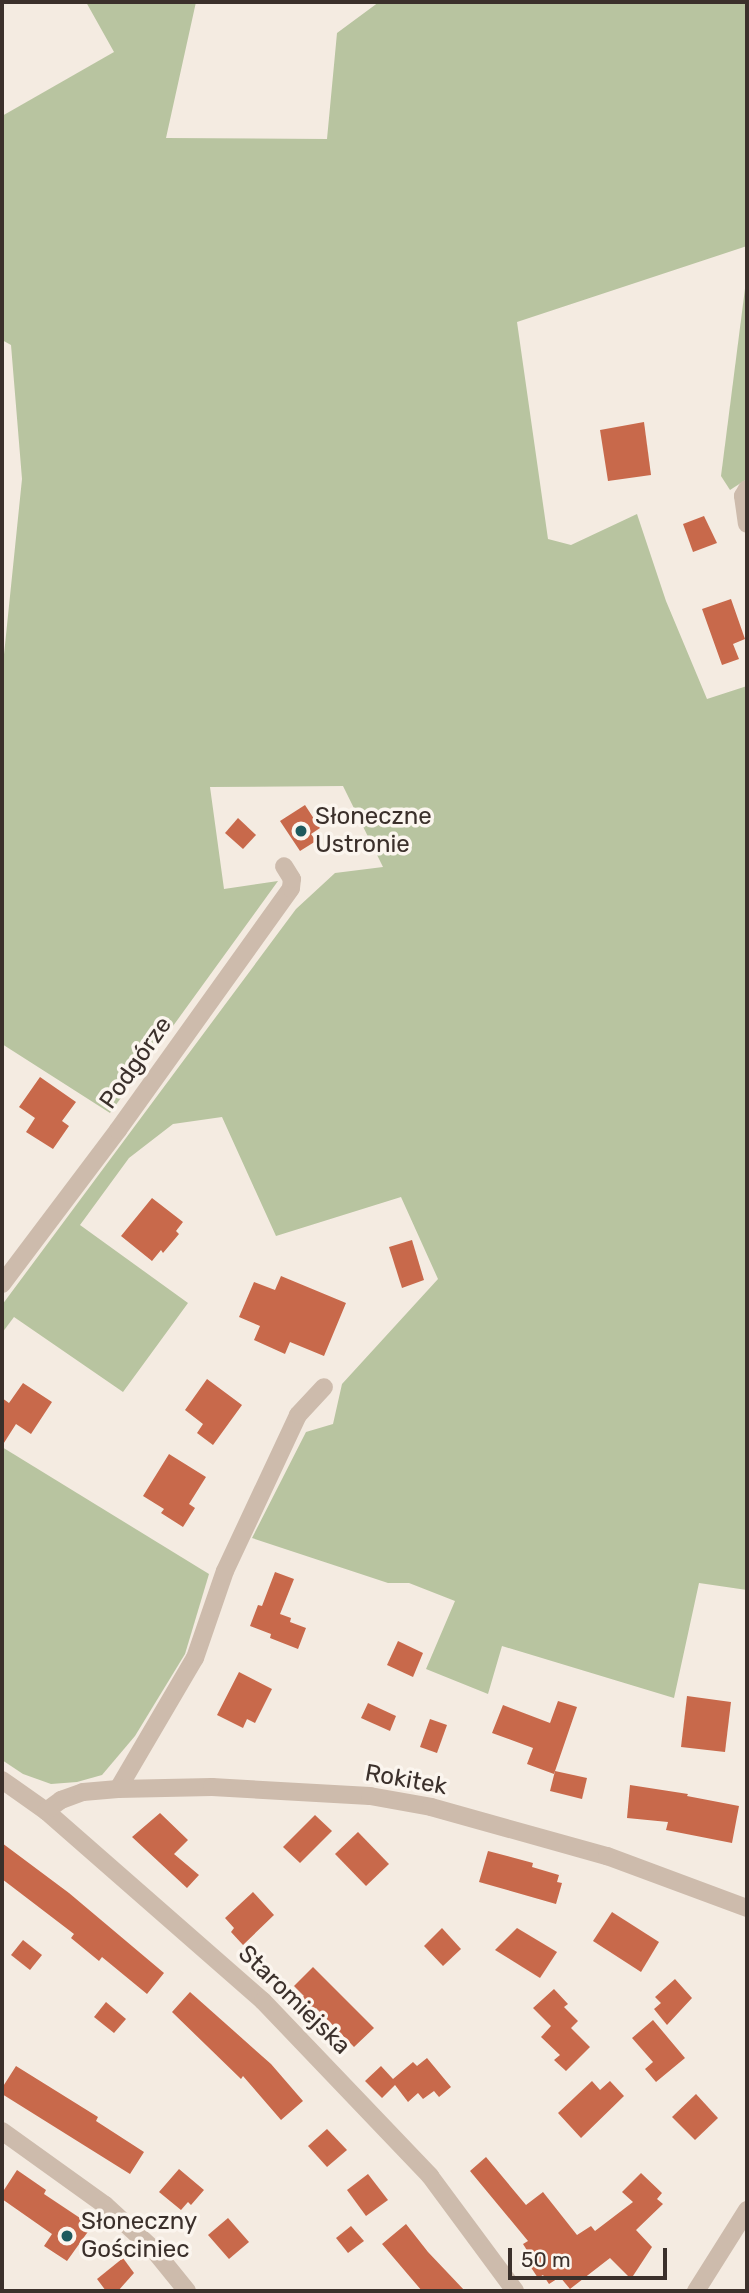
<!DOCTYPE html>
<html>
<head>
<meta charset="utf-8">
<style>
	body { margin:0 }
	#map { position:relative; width:749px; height:2293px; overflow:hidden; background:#f4ebe1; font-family:Rubik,sans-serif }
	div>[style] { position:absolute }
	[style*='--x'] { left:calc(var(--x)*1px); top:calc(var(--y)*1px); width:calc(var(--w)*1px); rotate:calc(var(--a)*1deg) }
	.green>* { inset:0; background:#b8c4a0 }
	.building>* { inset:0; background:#c8694b }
	.street>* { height:18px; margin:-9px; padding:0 9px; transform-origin:9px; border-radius:9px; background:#cdbbac }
	.dots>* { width:19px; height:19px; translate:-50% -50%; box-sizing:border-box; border:4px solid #fbf5ee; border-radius:50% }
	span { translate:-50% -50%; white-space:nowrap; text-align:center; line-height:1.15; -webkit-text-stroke:7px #fbf5ee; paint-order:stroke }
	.poi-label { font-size:24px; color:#3b302b }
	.left { translate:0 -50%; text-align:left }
	.street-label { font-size:24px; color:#3b302b }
	.frame { position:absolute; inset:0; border:4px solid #3b302b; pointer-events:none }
	.scale { position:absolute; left:508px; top:2248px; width:159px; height:32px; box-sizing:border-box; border:4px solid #3b302b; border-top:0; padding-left:9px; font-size:21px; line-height:24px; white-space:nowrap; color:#3b302b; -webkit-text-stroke:5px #fbf5ee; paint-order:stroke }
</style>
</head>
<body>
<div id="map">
	<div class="green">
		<div style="clip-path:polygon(86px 2px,196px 2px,166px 138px,327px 139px,337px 33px,379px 2px,747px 2px,747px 246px,517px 322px,548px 539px,571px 545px,637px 514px,666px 601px,707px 699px,747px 686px,747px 1590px,699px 1583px,674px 1698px,502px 1646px,488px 1694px,426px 1669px,455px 1601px,409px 1583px,388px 1583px,252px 1538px,306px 1432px,333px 1424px,342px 1384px,438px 1279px,401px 1197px,276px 1236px,222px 1117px,173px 1124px,129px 1158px,80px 1225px,188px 1303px,123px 1392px,14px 1317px,2px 1333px,2px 1305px,296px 909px,335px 873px,383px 867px,343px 786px,210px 787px,224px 889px,278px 881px,110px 1113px,2px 1044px,2px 674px,22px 479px,11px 345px,2px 340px,2px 116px,114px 52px)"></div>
		<div style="clip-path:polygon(747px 273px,747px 479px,730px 490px,721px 476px)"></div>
		<div style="clip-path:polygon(2px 1447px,209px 1574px,185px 1654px,135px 1736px,102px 1775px,77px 1782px,51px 1784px,23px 1774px,2px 1760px)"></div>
	</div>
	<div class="building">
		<div style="clip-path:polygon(644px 422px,651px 475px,608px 481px,600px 430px)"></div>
		<div style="clip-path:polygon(704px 516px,717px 543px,693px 552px,683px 524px)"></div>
		<div style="clip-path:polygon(731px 599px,745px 639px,733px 644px,739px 659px,722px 665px,702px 609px)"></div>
		<div style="clip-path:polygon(305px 805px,320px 828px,311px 834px,316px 841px,300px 851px,280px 821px)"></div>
		<div style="clip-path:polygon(238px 818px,256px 835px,243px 849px,225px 833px)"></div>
		<div style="clip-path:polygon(40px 1077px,76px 1102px,62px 1121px,69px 1126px,53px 1149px,26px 1132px,35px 1118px,19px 1107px)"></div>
		<div style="clip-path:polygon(152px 1198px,183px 1222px,176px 1231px,179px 1234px,163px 1253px,161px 1250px,152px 1261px,121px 1236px)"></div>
		<div style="clip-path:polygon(412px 1240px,424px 1280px,402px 1288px,389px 1247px)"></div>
		<div style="clip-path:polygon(281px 1276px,346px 1303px,324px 1356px,290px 1342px,285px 1354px,254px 1340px,260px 1326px,239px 1317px,254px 1282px,275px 1290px)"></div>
		<div style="clip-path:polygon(207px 1379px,242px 1405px,213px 1445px,197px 1433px,203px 1424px,185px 1410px)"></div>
		<div style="clip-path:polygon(23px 1383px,52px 1402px,31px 1434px,16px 1424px,2px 1446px,2px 1398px,9px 1403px)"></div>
		<div style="clip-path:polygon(169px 1454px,206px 1477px,189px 1504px,195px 1508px,183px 1527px,161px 1513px,164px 1509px,143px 1496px)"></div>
		<div style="clip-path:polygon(275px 1572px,294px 1579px,280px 1614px,291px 1618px,290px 1622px,306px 1628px,298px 1649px,270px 1638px,271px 1634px,250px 1626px,258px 1605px,262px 1606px)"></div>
		<div style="clip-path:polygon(398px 1641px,423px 1653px,413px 1677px,387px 1665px)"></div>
		<div style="clip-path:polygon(239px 1672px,272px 1689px,255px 1723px,247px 1719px,243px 1728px,217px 1715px)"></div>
		<div style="clip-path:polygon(687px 1696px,731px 1702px,725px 1752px,681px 1747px)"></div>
		<div style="clip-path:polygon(558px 1701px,577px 1707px,554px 1774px,527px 1764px,533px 1748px,492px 1733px,503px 1705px,550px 1723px)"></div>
		<div style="clip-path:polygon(368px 1703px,396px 1716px,390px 1731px,361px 1718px)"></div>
		<div style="clip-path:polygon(430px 1719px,447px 1725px,437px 1753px,420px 1747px)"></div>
		<div style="clip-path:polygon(555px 1771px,587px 1778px,582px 1799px,550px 1791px)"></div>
		<div style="clip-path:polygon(630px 1785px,688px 1794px,687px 1796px,739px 1806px,732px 1843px,666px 1830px,668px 1822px,627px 1818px)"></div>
		<div style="clip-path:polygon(160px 1813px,188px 1840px,174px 1854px,199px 1875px,187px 1888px,132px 1837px)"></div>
		<div style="clip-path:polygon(315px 1815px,332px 1831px,300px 1863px,283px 1847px)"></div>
		<div style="clip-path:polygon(358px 1832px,389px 1864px,366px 1886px,335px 1854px)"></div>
		<div style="clip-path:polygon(2px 1843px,69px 1893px,164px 1973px,147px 1994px,102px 1957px,99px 1961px,71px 1938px,74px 1934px,2px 1879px)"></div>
		<div style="clip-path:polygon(488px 1851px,533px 1863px,532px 1867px,559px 1875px,557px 1882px,562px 1883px,556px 1904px,479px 1882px)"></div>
		<div style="clip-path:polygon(253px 1892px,274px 1915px,243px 1945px,231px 1932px,234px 1928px,225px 1918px)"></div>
		<div style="clip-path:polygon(612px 1912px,659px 1942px,641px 1972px,593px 1941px)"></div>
		<div style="clip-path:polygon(442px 1928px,461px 1949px,443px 1966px,424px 1946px)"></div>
		<div style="clip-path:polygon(517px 1928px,557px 1952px,540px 1978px,495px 1950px)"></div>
		<div style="clip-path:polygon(23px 1940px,42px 1955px,30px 1970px,11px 1955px)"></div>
		<div style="clip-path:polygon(313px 1967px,374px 2028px,354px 2047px,316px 2008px,312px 2012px,300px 1999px,304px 1996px,294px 1986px)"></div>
		<div style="clip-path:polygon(675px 1979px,692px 1998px,667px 2025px,654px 2009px,661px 2003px,655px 1997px)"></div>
		<div style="clip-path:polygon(554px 1989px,568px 2004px,564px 2007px,578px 2021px,571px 2028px,590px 2047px,566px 2071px,554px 2060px,560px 2055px,541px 2037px,551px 2026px,533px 2008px)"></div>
		<div style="clip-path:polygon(190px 1992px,271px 2064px,303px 2101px,281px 2120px,243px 2076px,241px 2079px,172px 2012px)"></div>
		<div style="clip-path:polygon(106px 2002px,126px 2019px,114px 2033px,94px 2017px)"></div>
		<div style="clip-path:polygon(653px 2020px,685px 2058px,656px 2082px,645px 2069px,653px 2062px,632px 2038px)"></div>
		<div style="clip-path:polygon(427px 2058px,451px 2087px,439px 2097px,434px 2091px,423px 2099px,418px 2093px,408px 2102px,395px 2085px,382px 2098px,365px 2081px,381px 2066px,393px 2079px,413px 2062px,417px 2066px)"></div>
		<div style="clip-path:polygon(16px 2066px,98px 2117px,96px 2121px,144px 2152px,130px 2174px,2px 2094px,2px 2088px)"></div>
		<div style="clip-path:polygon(592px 2081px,600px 2090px,610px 2081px,624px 2096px,581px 2138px,558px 2113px)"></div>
		<div style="clip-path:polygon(696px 2094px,718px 2118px,695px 2140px,672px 2117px)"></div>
		<div style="clip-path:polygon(327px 2129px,347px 2150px,327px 2167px,308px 2146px)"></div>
		<div style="clip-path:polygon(486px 2157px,526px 2205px,543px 2192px,577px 2235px,591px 2226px,595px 2231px,633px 2202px,622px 2192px,641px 2173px,662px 2193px,657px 2199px,663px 2204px,636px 2230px,652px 2247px,631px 2279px,610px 2258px,570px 2289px,560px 2277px,549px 2284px,543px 2275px,538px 2278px,528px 2263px,533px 2260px,523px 2244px,528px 2241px,470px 2171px)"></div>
		<div style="clip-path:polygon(179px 2169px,204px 2190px,191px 2205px,188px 2202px,181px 2210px,159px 2192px)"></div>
		<div style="clip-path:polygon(17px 2170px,46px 2190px,44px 2194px,92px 2226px,67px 2261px,44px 2246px,52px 2234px,2px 2199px,2px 2193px)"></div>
		<div style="clip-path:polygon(368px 2174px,388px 2200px,366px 2216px,347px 2190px)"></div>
		<div style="clip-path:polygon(228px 2218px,249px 2242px,229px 2259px,208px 2235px)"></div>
		<div style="clip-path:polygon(406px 2224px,428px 2252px,465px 2291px,422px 2291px,382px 2244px)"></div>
		<div style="clip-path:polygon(351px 2226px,364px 2241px,348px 2253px,336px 2238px)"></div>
		<div style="clip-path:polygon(123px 2258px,134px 2273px,118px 2291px,106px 2291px,97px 2279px)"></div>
	</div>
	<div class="street">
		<div style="--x:747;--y:489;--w:8;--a:120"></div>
		<div style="--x:743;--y:496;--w:28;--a:82"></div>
		<div style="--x:2;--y:1284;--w:193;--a:-53"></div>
		<div style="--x:118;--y:1130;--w:297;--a:-54.4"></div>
		<div style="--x:291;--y:888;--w:9;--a:-84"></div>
		<div style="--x:292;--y:879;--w:15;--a:-122"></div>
		<div style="--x:2;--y:1780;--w:54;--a:35.2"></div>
		<div style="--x:46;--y:1811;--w:288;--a:41.2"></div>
		<div style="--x:263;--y:2001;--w:242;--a:46.3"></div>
		<div style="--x:430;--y:2176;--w:143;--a:53.5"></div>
		<div style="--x:118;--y:1789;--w:152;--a:-59.6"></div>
		<div style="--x:195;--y:1658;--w:92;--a:-71"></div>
		<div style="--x:225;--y:1571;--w:172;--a:-64.9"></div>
		<div style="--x:298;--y:1415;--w:38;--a:-47"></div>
		<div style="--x:46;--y:1811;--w:19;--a:-36"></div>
		<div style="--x:61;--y:1800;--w:23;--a:-20"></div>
		<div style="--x:83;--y:1792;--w:35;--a:-5"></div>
		<div style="--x:118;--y:1789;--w:94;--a:-1.2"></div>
		<div style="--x:212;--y:1787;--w:158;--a:3.3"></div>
		<div style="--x:370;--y:1796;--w:62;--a:10.2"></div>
		<div style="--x:431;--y:1807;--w:183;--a:15.6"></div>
		<div style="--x:607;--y:1856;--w:149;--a:20.4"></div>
		<div style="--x:2;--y:2131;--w:127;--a:35.7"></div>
		<div style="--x:105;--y:2205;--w:65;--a:42.5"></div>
		<div style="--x:153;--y:2249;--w:54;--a:51"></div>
		<div style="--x:696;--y:2291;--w:96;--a:-57.8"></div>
	</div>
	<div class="dots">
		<div style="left:301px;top:831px;background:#1f5a5e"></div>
		<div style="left:67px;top:2236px;background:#1f5a5e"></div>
	</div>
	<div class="poi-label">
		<span class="left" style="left:315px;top:831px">Słoneczne<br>Ustronie</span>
		<span class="left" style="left:81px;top:2236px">Słoneczny<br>Gościniec</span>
	</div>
	<div class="street-label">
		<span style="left:136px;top:1063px;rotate:-55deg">Podgórze</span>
		<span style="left:406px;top:1780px;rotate:10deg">Rokitek</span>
		<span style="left:294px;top:2000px;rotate:44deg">Staromiejska</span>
	</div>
	<div class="frame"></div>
	<div class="scale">50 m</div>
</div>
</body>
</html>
